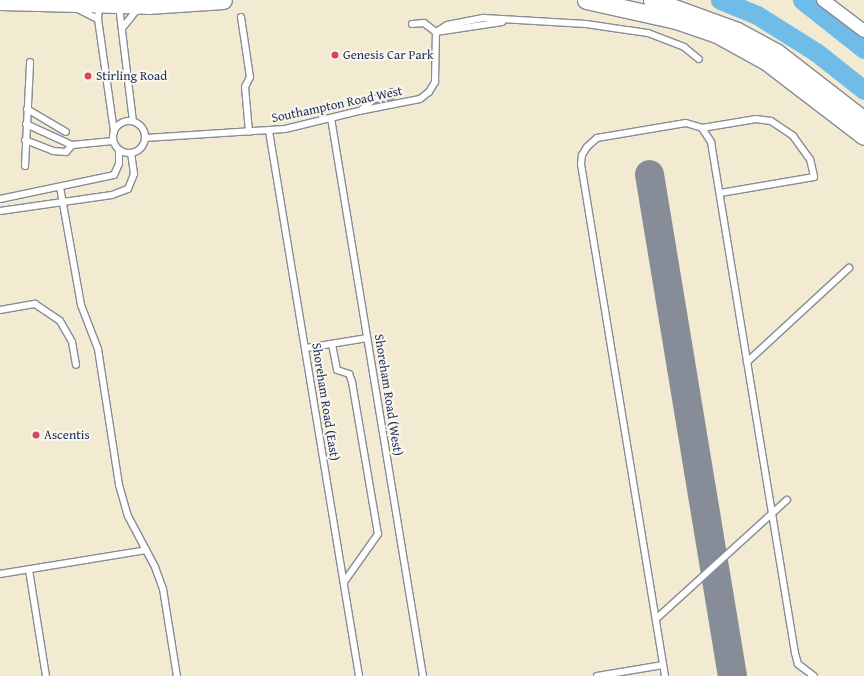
<!DOCTYPE html>
<html>
<head>
<meta charset="utf-8">
<style>
	body { margin:0 }
	#map { position:relative; width:864px; height:676px; overflow:hidden; background:#f2ead1; font-family:"Gentium Book Plus",serif }
	div>[style] { position:absolute }
	[style*='--x'] { left:calc(var(--x)*1px); top:calc(var(--y)*1px); width:calc(var(--w)*1px); rotate:calc(var(--a)*1deg) }
	.river>* { height:19px; margin:-9.5px; padding:0 9.5px; transform-origin:9.5px; border-radius:9.5px; background:#6fbce9 }
	.taxiway>* { height:29px; margin:-14.5px; padding:0 14.5px; transform-origin:14.5px; border-radius:14.5px; background:#868c98 }
	.roads { filter:drop-shadow(1px 0 #868c98) drop-shadow(-1px 0 #868c98) drop-shadow(0 1px #868c98) drop-shadow(0 -1px #868c98) }
	.lane>* { height:6px; margin:-3px; padding:0 3px; transform-origin:3px; border-radius:3px; background:#fff }
	.lane>.ring { margin:-3px; padding:0; box-sizing:content-box; background:none; border:6px solid #fff; border-radius:50% }
	.street>* { height:12px; margin:-6px; padding:0 6px; transform-origin:6px; border-radius:6px; background:#fff }
	.secondary>* { height:17px; margin:-8.5px; padding:0 8.5px; transform-origin:8.5px; border-radius:8.5px; background:#fff }
	.dots>* { width:11px; height:11px; translate:-50% -50%; box-sizing:border-box; border:2px solid #fbf7ec; border-radius:50% }
	span { translate:-50% -50%; white-space:nowrap; text-align:center; line-height:1.15; -webkit-text-stroke:4px #fbf7ec; paint-order:stroke }
	.poi-label { font-size:13px; color:#1b2f5e }
	.left { translate:0 -50%; text-align:left }
	.street-label { font-size:13px; color:#1b2f5e }
</style>
</head>
<body>
<div id="map">
	<div class="river">
		<div style="--x:720;--y:0;--w:40;--a:22"></div>
		<div style="--x:757;--y:15;--w:70;--a:32.1"></div>
		<div style="--x:816;--y:52;--w:61;--a:38.4"></div>
		<div style="--x:802;--y:0;--w:79;--a:38.3"></div>
	</div>
	<div class="taxiway">
		<div style="--x:649;--y:174;--w:509;--a:80.61"></div>
	</div>
	<div class="roads">
		<div class="lane">
			<div style="--x:99;--y:5;--w:14;--a:94"></div>
			<div style="--x:98;--y:19;--w:114;--a:81.9"></div>
			<div style="--x:119;--y:6;--w:116;--a:83.1"></div>
			<div style="--x:78;--y:9;--w:22;--a:27"></div>
			<div style="--x:241;--y:17;--w:61;--a:81.5"></div>
			<div style="--x:250;--y:77;--w:11;--a:117"></div>
			<div style="--x:245;--y:87;--w:45;--a:84.9"></div>
			<div style="--x:412;--y:24;--w:12;--a:-5"></div>
			<div style="--x:424;--y:23;--w:15;--a:37"></div>
			<div style="--x:436;--y:32;--w:67;--a:-8.6"></div>
			<div style="--x:123;--y:27;--w:21;--a:-51"></div>
			<div style="--x:136;--y:11;--w:5;--a:-11"></div>
			<div style="--x:436;--y:32;--w:13;--a:-32"></div>
			<div style="--x:447;--y:25;--w:38;--a:-11"></div>
			<div style="--x:484;--y:18;--w:102;--a:3.4"></div>
			<div style="--x:586;--y:24;--w:63;--a:8.3"></div>
			<div style="--x:648;--y:33;--w:39;--a:21"></div>
			<div style="--x:684;--y:47;--w:19;--a:39"></div>
			<div style="--x:27;--y:109;--w:45;--a:30.5"></div>
			<div style="--x:361;--y:110;--w:17;--a:-40"></div>
			<div style="--x:374;--y:99;--w:17;--a:-10"></div>
			<div style="--x:391;--y:96;--w:4;--a:-76"></div>
			<div style="--x:331;--y:118;--w:566;--a:80.64"></div>
			<div class="ring" style="left:113px;top:121px;width:26px;height:26px"></div>
			<div style="--x:26;--y:124;--w:51;--a:24.5"></div>
			<div style="--x:72;--y:145;--w:41;--a:-5.6"></div>
			<div style="--x:702;--y:128;--w:55;--a:-9.5"></div>
			<div style="--x:756;--y:119;--w:15;--a:8"></div>
			<div style="--x:771;--y:121;--w:27;--a:34"></div>
			<div style="--x:793;--y:136;--w:29;--a:54"></div>
			<div style="--x:810;--y:159;--w:18;--a:77"></div>
			<div style="--x:814;--y:177;--w:95;--a:170.3"></div>
			<div style="--x:269;--y:131;--w:552;--a:80.62"></div>
			<div style="--x:145;--y:138;--w:140;--a:-3.7"></div>
			<div style="--x:285;--y:129;--w:76;--a:-13.7"></div>
			<div style="--x:359;--y:111;--w:62;--a:-11.1"></div>
			<div style="--x:420;--y:99;--w:11;--a:-38"></div>
			<div style="--x:429;--y:92;--w:12;--a:-59"></div>
			<div style="--x:435;--y:82;--w:50;--a:-88.9"></div>
			<div style="--x:25;--y:140;--w:30;--a:21"></div>
			<div style="--x:53;--y:151;--w:13;--a:4"></div>
			<div style="--x:66;--y:152;--w:9;--a:-49"></div>
			<div style="--x:25;--y:166;--w:104;--a:-87.2"></div>
			<div style="--x:60;--y:187;--w:120;--a:79.9"></div>
			<div style="--x:81;--y:305;--w:47;--a:68.9"></div>
			<div style="--x:98;--y:349;--w:138;--a:81.2"></div>
			<div style="--x:119;--y:485;--w:32;--a:74"></div>
			<div style="--x:128;--y:516;--w:58;--a:62.1"></div>
			<div style="--x:155;--y:567;--w:23;--a:70"></div>
			<div style="--x:163;--y:589;--w:88;--a:80.9"></div>
			<div style="--x:0;--y:199;--w:116;--a:-11.9"></div>
			<div style="--x:114;--y:175;--w:12;--a:-66"></div>
			<div style="--x:119;--y:164;--w:14;--a:-90"></div>
			<div style="--x:0;--y:211;--w:113;--a:-8.1"></div>
			<div style="--x:112;--y:195;--w:17;--a:-21"></div>
			<div style="--x:128;--y:189;--w:16;--a:-68"></div>
			<div style="--x:134;--y:174;--w:21;--a:-98"></div>
			<div style="--x:0;--y:310;--w:36;--a:-10"></div>
			<div style="--x:35;--y:304;--w:30;--a:34"></div>
			<div style="--x:60;--y:321;--w:24;--a:60"></div>
			<div style="--x:72;--y:342;--w:23;--a:80"></div>
			<div style="--x:332;--y:344;--w:26;--a:79"></div>
			<div style="--x:337;--y:370;--w:13;--a:18"></div>
			<div style="--x:349;--y:374;--w:9;--a:69"></div>
			<div style="--x:352;--y:382;--w:154;--a:80.3"></div>
			<div style="--x:378;--y:534;--w:59;--a:125.3"></div>
			<div style="--x:306;--y:348;--w:62;--a:-9.3"></div>
			<div style="--x:747;--y:362;--w:139;--a:-42.7"></div>
			<div style="--x:29;--y:570;--w:107;--a:80.9"></div>
			<div style="--x:0;--y:574;--w:148;--a:-9.3"></div>
			<div style="--x:656;--y:619;--w:177;--a:-42.3"></div>
			<div style="--x:597;--y:676;--w:67;--a:-9.5"></div>
			<div style="--x:665;--y:676;--w:519;--a:-99.32"></div>
			<div style="--x:581;--y:164;--w:9;--a:-84"></div>
			<div style="--x:582;--y:155;--w:9;--a:-58"></div>
			<div style="--x:587;--y:147;--w:13;--a:-42"></div>
			<div style="--x:597;--y:138;--w:90;--a:-9.6"></div>
			<div style="--x:686;--y:123;--w:17;--a:17"></div>
			<div style="--x:702;--y:128;--w:17;--a:57"></div>
			<div style="--x:711;--y:142;--w:518;--a:80.67"></div>
			<div style="--x:795;--y:653;--w:11;--a:75"></div>
			<div style="--x:798;--y:664;--w:20;--a:37"></div>
		</div>
		<div class="street">
			<div style="--x:823;--y:0;--w:51;--a:37.1"></div>
		</div>
		<div class="secondary">
			<div style="--x:586;--y:0;--w:92;--a:12.5"></div>
			<div style="--x:676;--y:20;--w:43;--a:18.9"></div>
			<div style="--x:717;--y:34;--w:56;--a:28.9"></div>
			<div style="--x:766;--y:61;--w:123;--a:37.4"></div>
			<div style="--x:652;--y:0;--w:90;--a:20"></div>
			<div style="--x:737;--y:31;--w:44;--a:28.3"></div>
			<div style="--x:776;--y:52;--w:111;--a:37.7"></div>
			<div style="--x:0;--y:1;--w:148;--a:1.5"></div>
			<div style="--x:148;--y:5;--w:75;--a:-3.8"></div>
		</div>
	</div>
	<div class="dots">
		<div style="left:335px;top:55px;background:#d1495b"></div>
		<div style="left:88px;top:76px;background:#d1495b"></div>
		<div style="left:36px;top:435px;background:#d1495b"></div>
	</div>
	<div class="poi-label">
		<span class="left" style="left:343px;top:55px">Genesis Car Park</span>
		<span class="left" style="left:96px;top:76px">Stirling Road</span>
		<span class="left" style="left:44px;top:435px">Ascentis</span>
	</div>
	<div class="street-label">
		<span style="left:337px;top:105px;rotate:-12deg">Southampton Road West</span>
		<span style="left:388px;top:395px;rotate:81deg">Shoreham Road (West)</span>
		<span style="left:325px;top:402px;rotate:81deg">Shoreham Road (East)</span>
	</div>
</div>
</body>
</html>
